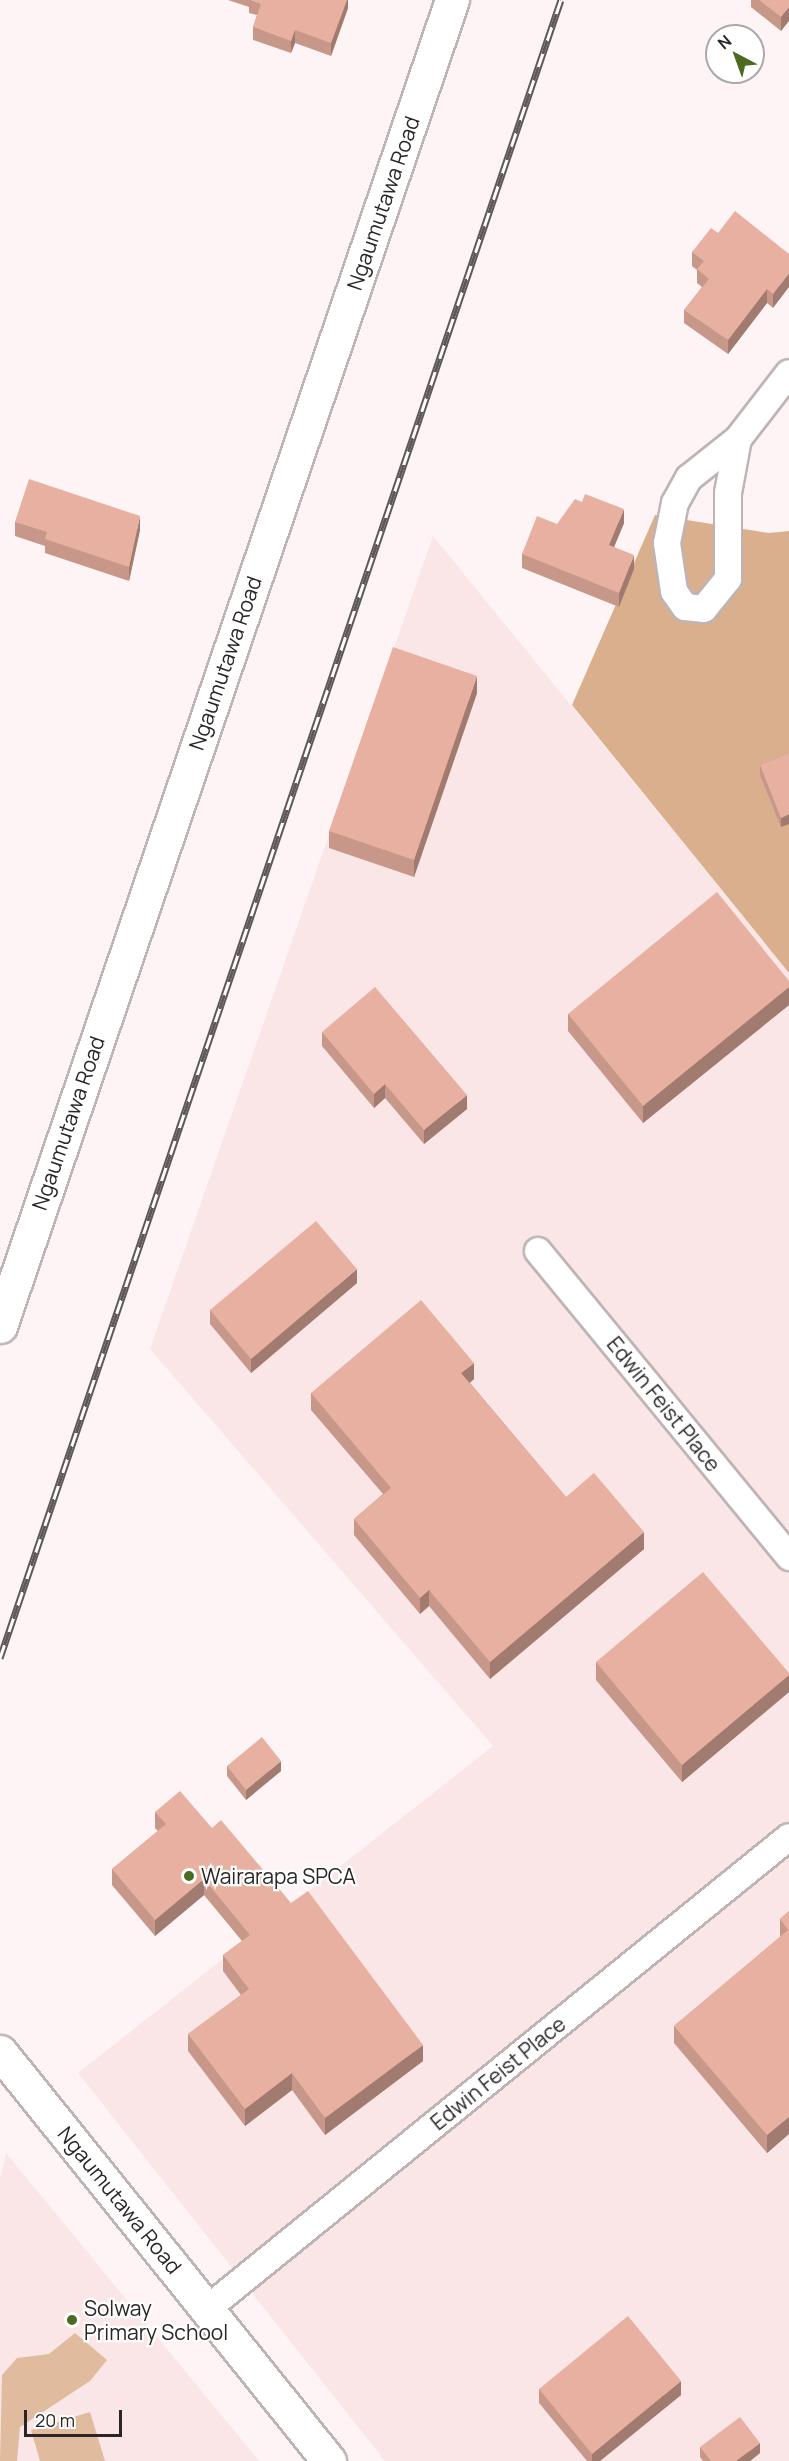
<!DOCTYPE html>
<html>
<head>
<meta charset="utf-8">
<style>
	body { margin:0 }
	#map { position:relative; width:789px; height:2461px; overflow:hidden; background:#fef4f5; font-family:Manrope,sans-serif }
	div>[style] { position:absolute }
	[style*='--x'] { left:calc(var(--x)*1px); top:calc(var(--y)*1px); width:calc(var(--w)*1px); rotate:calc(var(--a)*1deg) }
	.built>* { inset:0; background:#fae6e7 }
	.green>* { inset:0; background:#e1bb9d }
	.forest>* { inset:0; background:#daaf8d }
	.roads { filter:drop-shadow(2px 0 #bfb4b4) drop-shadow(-2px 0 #bfb4b4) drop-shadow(0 2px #bfb4b4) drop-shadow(0 -2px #bfb4b4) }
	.minor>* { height:26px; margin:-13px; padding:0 13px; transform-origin:13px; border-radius:13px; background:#fff }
	.secondary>* { height:33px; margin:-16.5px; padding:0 16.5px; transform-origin:16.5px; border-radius:16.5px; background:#fff }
	.rail>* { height:7px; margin-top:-3.5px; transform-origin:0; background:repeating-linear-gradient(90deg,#fff 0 14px,#5e5858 0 28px); box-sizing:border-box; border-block:2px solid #5e5858 }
	.wall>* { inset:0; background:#c7978a }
	.shaded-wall>* { inset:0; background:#a27b70 }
	.building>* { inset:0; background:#e7b0a0 }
	.dots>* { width:16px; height:16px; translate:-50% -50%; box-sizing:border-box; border:3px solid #fff; border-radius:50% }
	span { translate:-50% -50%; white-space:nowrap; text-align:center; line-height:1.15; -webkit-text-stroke:4.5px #fff; paint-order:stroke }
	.street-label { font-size:21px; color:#2a2626 }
	.poi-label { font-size:21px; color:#2a2626 }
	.left { translate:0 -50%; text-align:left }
	.north { position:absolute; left:705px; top:24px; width:60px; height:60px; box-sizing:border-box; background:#fff; border:2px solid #aaa8a8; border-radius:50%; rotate:319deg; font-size:16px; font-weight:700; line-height:24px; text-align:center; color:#2a2626 }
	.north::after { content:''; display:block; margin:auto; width:21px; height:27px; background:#4c6b20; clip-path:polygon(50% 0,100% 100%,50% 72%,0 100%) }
	.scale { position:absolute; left:24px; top:2410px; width:98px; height:27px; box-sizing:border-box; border:3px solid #2a2626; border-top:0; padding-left:8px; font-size:18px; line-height:21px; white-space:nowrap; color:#2a2626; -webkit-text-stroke:4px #fff; paint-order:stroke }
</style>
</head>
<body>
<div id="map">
	<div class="built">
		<div style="clip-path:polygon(433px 536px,789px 973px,789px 2461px,385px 2461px,78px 2073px,493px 1746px,150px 1349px)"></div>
		<div style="clip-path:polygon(6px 2153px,259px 2461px,0 2461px,0 2179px)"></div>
	</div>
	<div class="green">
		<div style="clip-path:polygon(75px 2333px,107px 2360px,90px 2381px,20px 2427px,17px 2461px,0 2461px,2px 2375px,17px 2358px,49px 2354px)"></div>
		<div style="clip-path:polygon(90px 2412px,105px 2461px,40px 2461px,31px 2430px)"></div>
	</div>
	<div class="forest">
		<div style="clip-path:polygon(655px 515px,769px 533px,789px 531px,789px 973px,572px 705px)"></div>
	</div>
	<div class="roads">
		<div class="minor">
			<div style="--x:738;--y:439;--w:55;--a:100.5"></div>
			<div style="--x:728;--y:493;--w:86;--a:90"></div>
			<div style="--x:728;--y:579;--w:38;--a:129"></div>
			<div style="--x:704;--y:609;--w:19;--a:-174"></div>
			<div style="--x:685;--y:607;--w:19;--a:-125"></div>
			<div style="--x:674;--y:591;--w:49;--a:-98.3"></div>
			<div style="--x:667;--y:543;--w:41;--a:-78.7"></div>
			<div style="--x:675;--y:503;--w:29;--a:-61"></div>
			<div style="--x:689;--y:478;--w:63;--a:-38.5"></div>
			<div style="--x:738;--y:439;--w:83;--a:-52.3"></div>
			<div style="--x:538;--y:1251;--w:396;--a:50.6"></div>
			<div style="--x:207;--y:2309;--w:749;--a:-39.04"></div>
		</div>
		<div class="secondary">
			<div style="--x:0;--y:1326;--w:1401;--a:-71.18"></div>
			<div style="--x:0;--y:2052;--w:525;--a:51.19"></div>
		</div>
	</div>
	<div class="rail">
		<div style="--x:0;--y:1658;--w:1750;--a:-71.31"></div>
	</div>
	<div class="wall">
		<div style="clip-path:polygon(228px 0,348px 0,348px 8px,331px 56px,295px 43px,291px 53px,253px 40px,253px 27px,257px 15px,249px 13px,249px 7px)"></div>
		<div style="clip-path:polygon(751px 0,789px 0,781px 31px,751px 7px)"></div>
		<div style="clip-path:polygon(718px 233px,789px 254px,773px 308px,767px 303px,728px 354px,684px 323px,684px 310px,702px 287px,697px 283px,697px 270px,692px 266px,692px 252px)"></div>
		<div style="clip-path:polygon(15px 522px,140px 530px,129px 581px,45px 553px,45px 546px,15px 536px)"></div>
		<div style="clip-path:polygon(624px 523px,614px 547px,634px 569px,619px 607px,522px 568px,522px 554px,557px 524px)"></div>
		<div style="clip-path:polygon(477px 693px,414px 877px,329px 848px,329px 831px)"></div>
		<div style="clip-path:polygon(789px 753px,781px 827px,760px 775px,760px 765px)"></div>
		<div style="clip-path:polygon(789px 981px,789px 1005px,643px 1123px,568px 1031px,568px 1014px)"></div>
		<div style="clip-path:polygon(322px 1032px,467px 1109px,424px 1144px,385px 1098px,374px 1108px,322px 1046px)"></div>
		<div style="clip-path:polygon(357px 1283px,251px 1373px,210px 1324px,210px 1310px)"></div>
		<div style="clip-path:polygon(474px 1379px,470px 1383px,566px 1497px,644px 1549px,490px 1679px,429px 1606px,420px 1614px,354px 1535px,354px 1519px,383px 1494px,311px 1410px,311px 1393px)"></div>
		<div style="clip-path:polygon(596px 1662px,789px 1673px,789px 1692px,682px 1782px,596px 1680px)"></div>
		<div style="clip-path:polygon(227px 1766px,281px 1771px,246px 1800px,227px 1776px)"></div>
		<div style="clip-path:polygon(155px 1812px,212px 1828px,423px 2061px,325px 2135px,292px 2090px,245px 2126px,188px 2051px,188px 2034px,241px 1995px,223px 1971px,223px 1955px,242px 1941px,204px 1895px,155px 1936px,112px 1885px,112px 1869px,158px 1831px,155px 1828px)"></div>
		<div style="clip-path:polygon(789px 1911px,789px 2134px,767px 2153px,674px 2043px,674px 2026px,780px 1937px,780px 1919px)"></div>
		<div style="clip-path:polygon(539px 2389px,681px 2395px,600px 2461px,587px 2461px,539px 2403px)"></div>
		<div style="clip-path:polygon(700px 2447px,760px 2453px,750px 2461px,703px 2461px,700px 2457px)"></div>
	</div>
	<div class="shaded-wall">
		<div style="clip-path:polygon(347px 0,348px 0,348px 8px,331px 56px,331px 43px)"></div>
		<div style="clip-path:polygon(789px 7px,789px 21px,781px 31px,781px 17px)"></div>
		<div style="clip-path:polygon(295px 30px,295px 43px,291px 53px,291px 41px)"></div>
		<div style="clip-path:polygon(789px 273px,789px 287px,773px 308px,773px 294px)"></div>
		<div style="clip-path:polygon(767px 289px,767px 303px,728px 354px,728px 340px)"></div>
		<div style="clip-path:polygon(624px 509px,624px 523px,609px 559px,609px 545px)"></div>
		<div style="clip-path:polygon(140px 516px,140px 530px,129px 581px,129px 567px)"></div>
		<div style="clip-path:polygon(634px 555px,634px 569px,619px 607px,619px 593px)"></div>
		<div style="clip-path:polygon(477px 676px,477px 693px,414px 877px,414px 860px)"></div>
		<div style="clip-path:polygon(789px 814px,789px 824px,781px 827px,781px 818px)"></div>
		<div style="clip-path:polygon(789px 987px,789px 1005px,643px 1123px,643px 1106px)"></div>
		<div style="clip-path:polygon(385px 1084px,385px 1098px,374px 1108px,374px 1094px)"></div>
		<div style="clip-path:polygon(467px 1095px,467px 1109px,424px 1144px,424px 1130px)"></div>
		<div style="clip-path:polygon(357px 1269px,357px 1283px,251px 1373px,251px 1359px)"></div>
		<div style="clip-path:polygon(474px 1363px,474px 1379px,461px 1390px,461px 1373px)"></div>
		<div style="clip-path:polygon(644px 1532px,644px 1549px,490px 1679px,490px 1662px)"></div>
		<div style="clip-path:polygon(429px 1590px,429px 1606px,420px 1614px,420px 1598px)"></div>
		<div style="clip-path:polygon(789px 1675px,789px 1692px,682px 1782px,682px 1765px)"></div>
		<div style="clip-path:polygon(281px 1761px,281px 1771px,246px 1800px,246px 1790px)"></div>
		<div style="clip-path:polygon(204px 1879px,204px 1895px,155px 1936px,155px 1920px)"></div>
		<div style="clip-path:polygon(423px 2045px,423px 2061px,325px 2135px,325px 2118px)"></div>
		<div style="clip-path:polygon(292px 2073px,292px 2090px,245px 2126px,245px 2109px)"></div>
		<div style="clip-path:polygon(789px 2117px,789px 2134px,767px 2153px,767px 2135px)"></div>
		<div style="clip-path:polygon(681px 2381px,681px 2395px,600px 2461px,592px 2461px,592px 2454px)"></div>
		<div style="clip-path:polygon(760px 2443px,760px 2453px,750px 2461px,736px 2461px)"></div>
	</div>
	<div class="building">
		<div style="clip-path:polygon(250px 0,347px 0,331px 43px,295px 30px,291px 41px,253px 27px,261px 4px)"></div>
		<div style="clip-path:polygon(759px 0,789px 0,789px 7px,781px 17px)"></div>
		<div style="clip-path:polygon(735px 211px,789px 254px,789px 273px,773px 294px,767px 289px,728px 340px,684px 310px,709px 279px,697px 269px,704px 261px,692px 252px,711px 228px,718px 233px)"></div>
		<div style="clip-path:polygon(29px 479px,140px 516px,129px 567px,45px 539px,47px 532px,15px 522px)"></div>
		<div style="clip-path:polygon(585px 494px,624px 509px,609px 545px,634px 555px,619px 593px,522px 554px,537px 516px,557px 524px,575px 499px,582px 502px)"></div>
		<div style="clip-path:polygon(393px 647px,477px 676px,414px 860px,329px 831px)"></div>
		<div style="clip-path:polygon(789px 753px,789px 814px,781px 818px,760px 765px)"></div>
		<div style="clip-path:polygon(717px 892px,789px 981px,789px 987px,643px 1106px,568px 1014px)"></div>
		<div style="clip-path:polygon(375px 987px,467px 1095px,424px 1130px,385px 1084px,374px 1094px,322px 1032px)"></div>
		<div style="clip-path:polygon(316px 1221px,357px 1269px,251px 1359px,210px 1310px)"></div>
		<div style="clip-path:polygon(421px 1300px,474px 1363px,461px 1373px,566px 1497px,594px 1473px,644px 1532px,490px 1662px,429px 1590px,420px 1598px,354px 1519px,391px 1488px,311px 1393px)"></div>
		<div style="clip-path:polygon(703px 1572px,789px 1673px,789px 1675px,682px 1765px,596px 1662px)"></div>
		<div style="clip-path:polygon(262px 1737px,281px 1761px,246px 1790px,227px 1766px)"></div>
		<div style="clip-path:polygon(180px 1791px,212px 1828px,221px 1820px,291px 1903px,308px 1891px,423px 2045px,325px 2118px,292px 2073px,245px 2109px,188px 2034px,249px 1989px,223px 1955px,250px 1935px,204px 1879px,155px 1920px,112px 1869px,166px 1824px,155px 1812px)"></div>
		<div style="clip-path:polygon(789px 1911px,789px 2117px,767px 2135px,674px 2026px,788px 1930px,780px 1919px)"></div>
		<div style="clip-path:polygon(628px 2316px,681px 2381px,592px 2454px,539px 2389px)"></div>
		<div style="clip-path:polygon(740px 2417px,760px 2443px,736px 2461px,711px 2461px,700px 2447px)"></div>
	</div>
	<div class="dots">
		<div style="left:189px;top:1876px;background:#4c6b20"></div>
		<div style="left:72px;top:2320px;background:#4c6b20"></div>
	</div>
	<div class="street-label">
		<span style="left:383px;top:203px;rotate:-71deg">Ngaumutawa Road</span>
		<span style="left:225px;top:663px;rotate:-71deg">Ngaumutawa Road</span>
		<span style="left:68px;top:1123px;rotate:-71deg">Ngaumutawa Road</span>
		<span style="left:664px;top:1404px;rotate:51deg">Edwin Feist Place</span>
		<span style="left:498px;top:2073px;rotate:-39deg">Edwin Feist Place</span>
		<span style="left:120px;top:2200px;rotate:51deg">Ngaumutawa Road</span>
	</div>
	<div class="poi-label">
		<span class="left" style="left:201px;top:1876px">Wairarapa SPCA</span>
		<span class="left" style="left:84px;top:2320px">Solway<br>Primary School</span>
	</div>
	<div class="north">N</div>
	<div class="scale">20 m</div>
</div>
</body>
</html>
